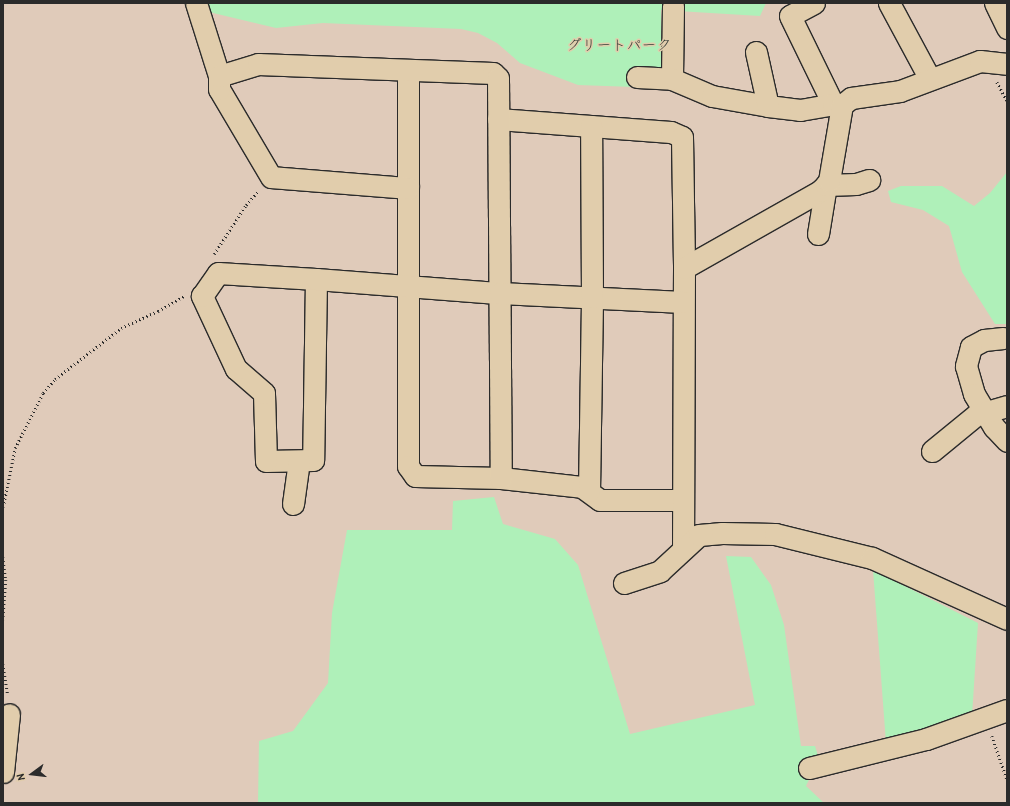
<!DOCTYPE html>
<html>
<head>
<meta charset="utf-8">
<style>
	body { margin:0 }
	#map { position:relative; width:1010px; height:806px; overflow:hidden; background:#e0cbba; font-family:"Patrick Hand","Klee One",sans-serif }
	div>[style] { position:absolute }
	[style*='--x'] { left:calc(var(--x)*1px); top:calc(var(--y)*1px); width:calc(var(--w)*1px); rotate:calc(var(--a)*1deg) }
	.green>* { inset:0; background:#aff0b9 }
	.path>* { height:2.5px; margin-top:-1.25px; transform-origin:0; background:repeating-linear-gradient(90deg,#2b2b2b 0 1px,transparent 0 4px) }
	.roads { filter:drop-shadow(1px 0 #2b2b2b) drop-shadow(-1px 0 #2b2b2b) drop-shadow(0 1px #2b2b2b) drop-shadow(0 -1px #2b2b2b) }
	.minor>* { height:21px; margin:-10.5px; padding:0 10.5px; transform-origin:10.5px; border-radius:10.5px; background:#e1cdac }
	span { translate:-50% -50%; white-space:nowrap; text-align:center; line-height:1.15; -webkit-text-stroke:3px #e1cdac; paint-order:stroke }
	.park-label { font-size:15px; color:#383f39 }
	.frame { position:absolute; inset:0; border:4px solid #2b2b2b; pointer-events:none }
	.north { position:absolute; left:12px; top:754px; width:40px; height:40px; -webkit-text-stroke:3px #e1cdac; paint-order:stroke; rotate:255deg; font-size:11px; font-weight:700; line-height:16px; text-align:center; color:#2b2b2b }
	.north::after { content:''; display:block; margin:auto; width:14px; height:18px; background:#2b2b2b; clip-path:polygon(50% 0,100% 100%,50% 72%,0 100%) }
</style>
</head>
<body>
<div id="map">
	<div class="green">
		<div style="clip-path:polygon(205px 3px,766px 3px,760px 16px,661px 10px,662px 88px,578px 85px,520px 63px,497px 43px,478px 33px,461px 29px,323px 23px,276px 28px,209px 12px)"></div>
		<div style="clip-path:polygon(1007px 172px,1007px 324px,995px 324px,962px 272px,949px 226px,923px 210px,891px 202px,888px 191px,901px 186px,942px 186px,974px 206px,990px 193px)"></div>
		<div style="clip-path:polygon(494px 497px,503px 524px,555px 539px,578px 565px,630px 734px,755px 705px,726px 556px,751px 557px,771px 585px,784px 625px,801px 746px,815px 746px,819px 759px,806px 786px,824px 803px,258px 803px,259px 741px,293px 731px,328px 683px,332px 613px,347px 530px,452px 530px,453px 501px)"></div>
		<div style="clip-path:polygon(873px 570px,978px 623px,972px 716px,886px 743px)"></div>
	</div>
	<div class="path">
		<div style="--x:997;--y:82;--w:21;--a:62"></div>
		<div style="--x:214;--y:254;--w:59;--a:-56.9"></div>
		<div style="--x:246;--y:205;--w:18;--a:-49"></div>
		<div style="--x:3;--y:507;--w:60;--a:-78.5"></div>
		<div style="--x:15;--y:448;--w:62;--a:-63"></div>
		<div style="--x:43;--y:393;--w:18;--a:-49"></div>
		<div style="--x:55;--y:379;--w:83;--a:-37.7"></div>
		<div style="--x:121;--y:328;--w:41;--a:-24.7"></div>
		<div style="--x:158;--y:311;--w:30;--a:-30"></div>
		<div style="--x:3;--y:557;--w:23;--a:83"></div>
		<div style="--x:6;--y:580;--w:40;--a:94.3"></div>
		<div style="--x:3;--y:664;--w:31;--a:81"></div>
		<div style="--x:992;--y:736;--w:46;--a:70.8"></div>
	</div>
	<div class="roads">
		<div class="minor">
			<div style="--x:196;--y:3;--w:77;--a:72.5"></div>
			<div style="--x:814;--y:3;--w:27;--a:152"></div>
			<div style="--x:790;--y:16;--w:98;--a:64"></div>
			<div style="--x:889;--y:3;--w:86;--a:61.7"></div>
			<div style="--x:995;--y:3;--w:28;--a:64"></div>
			<div style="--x:673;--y:6;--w:73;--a:90.8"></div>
			<div style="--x:672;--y:79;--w:43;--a:23"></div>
			<div style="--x:712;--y:96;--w:57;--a:10.1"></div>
			<div style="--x:768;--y:106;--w:32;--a:7"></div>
			<div style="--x:800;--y:110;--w:34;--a:-10"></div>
			<div style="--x:833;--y:104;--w:9;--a:6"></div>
			<div style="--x:842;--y:105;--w:11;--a:-38"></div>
			<div style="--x:851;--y:98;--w:49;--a:-8.1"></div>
			<div style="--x:900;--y:91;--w:85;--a:-20.6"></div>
			<div style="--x:980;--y:61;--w:27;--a:6"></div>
			<div style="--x:756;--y:52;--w:55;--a:77.5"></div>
			<div style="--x:408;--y:70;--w:396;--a:90"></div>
			<div style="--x:408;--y:466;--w:12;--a:55"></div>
			<div style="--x:415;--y:476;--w:86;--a:1.3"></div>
			<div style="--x:501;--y:478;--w:81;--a:6.3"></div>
			<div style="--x:582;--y:487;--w:22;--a:36"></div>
			<div style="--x:600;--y:500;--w:83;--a:0"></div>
			<div style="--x:637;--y:77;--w:35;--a:3"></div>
			<div style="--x:498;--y:119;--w:173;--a:4.3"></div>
			<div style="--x:671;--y:132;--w:12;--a:24"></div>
			<div style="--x:682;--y:137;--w:131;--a:89.1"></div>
			<div style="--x:684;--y:268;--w:281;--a:90.2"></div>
			<div style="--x:408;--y:188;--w:137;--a:-175.4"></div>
			<div style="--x:271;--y:177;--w:102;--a:-120.6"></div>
			<div style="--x:219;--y:89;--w:13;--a:-90"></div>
			<div style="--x:219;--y:76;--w:41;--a:-17.1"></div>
			<div style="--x:258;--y:64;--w:235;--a:2.2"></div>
			<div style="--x:493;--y:73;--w:7;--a:45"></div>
			<div style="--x:498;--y:78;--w:400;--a:89.6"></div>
			<div style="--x:818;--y:234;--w:50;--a:-80.7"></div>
			<div style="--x:826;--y:185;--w:30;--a:-2"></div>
			<div style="--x:856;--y:184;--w:14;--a:-17"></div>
			<div style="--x:684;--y:268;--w:156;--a:-29.5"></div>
			<div style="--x:820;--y:191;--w:8;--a:-45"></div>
			<div style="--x:826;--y:185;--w:5;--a:-53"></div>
			<div style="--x:829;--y:181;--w:77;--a:-80.3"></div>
			<div style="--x:316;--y:279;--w:181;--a:90.9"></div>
			<div style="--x:313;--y:460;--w:47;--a:178.8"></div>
			<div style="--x:266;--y:461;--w:68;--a:-91.7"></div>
			<div style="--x:264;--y:393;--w:37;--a:-139"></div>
			<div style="--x:236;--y:369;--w:81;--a:-115"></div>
			<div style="--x:202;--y:296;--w:28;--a:-55"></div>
			<div style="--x:218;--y:273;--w:98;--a:3.5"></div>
			<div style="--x:316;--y:279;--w:185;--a:4.4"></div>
			<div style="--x:500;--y:293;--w:183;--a:2.8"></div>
			<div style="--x:1003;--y:338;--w:19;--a:174"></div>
			<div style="--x:984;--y:340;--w:15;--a:152"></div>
			<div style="--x:971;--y:347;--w:20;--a:105"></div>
			<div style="--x:966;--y:366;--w:29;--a:74"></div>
			<div style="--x:974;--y:394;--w:39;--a:59"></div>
			<div style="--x:994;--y:427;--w:19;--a:47"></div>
			<div style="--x:932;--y:451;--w:57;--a:-39.3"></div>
			<div style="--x:976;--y:415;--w:32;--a:-16"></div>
			<div style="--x:589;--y:491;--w:194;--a:-89.1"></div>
			<div style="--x:592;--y:297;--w:171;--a:-90.3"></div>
			<div style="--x:293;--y:504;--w:43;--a:-82.1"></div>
			<div style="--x:624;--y:583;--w:38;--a:-18"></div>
			<div style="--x:660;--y:571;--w:53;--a:-42.7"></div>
			<div style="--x:699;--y:535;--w:23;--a:-5"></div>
			<div style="--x:722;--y:533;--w:53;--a:1.1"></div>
			<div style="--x:775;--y:534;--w:100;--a:13.9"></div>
			<div style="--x:872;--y:558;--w:148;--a:24.3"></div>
			<div style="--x:809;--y:768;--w:121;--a:-13.9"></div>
			<div style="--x:926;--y:739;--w:86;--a:-19.7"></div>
			<div style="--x:3;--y:772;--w:58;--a:-84.1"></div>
		</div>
	</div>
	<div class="park-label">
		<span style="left:619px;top:45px">グリートパーク</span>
	</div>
	<div class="frame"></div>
	<div class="north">N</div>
</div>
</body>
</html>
